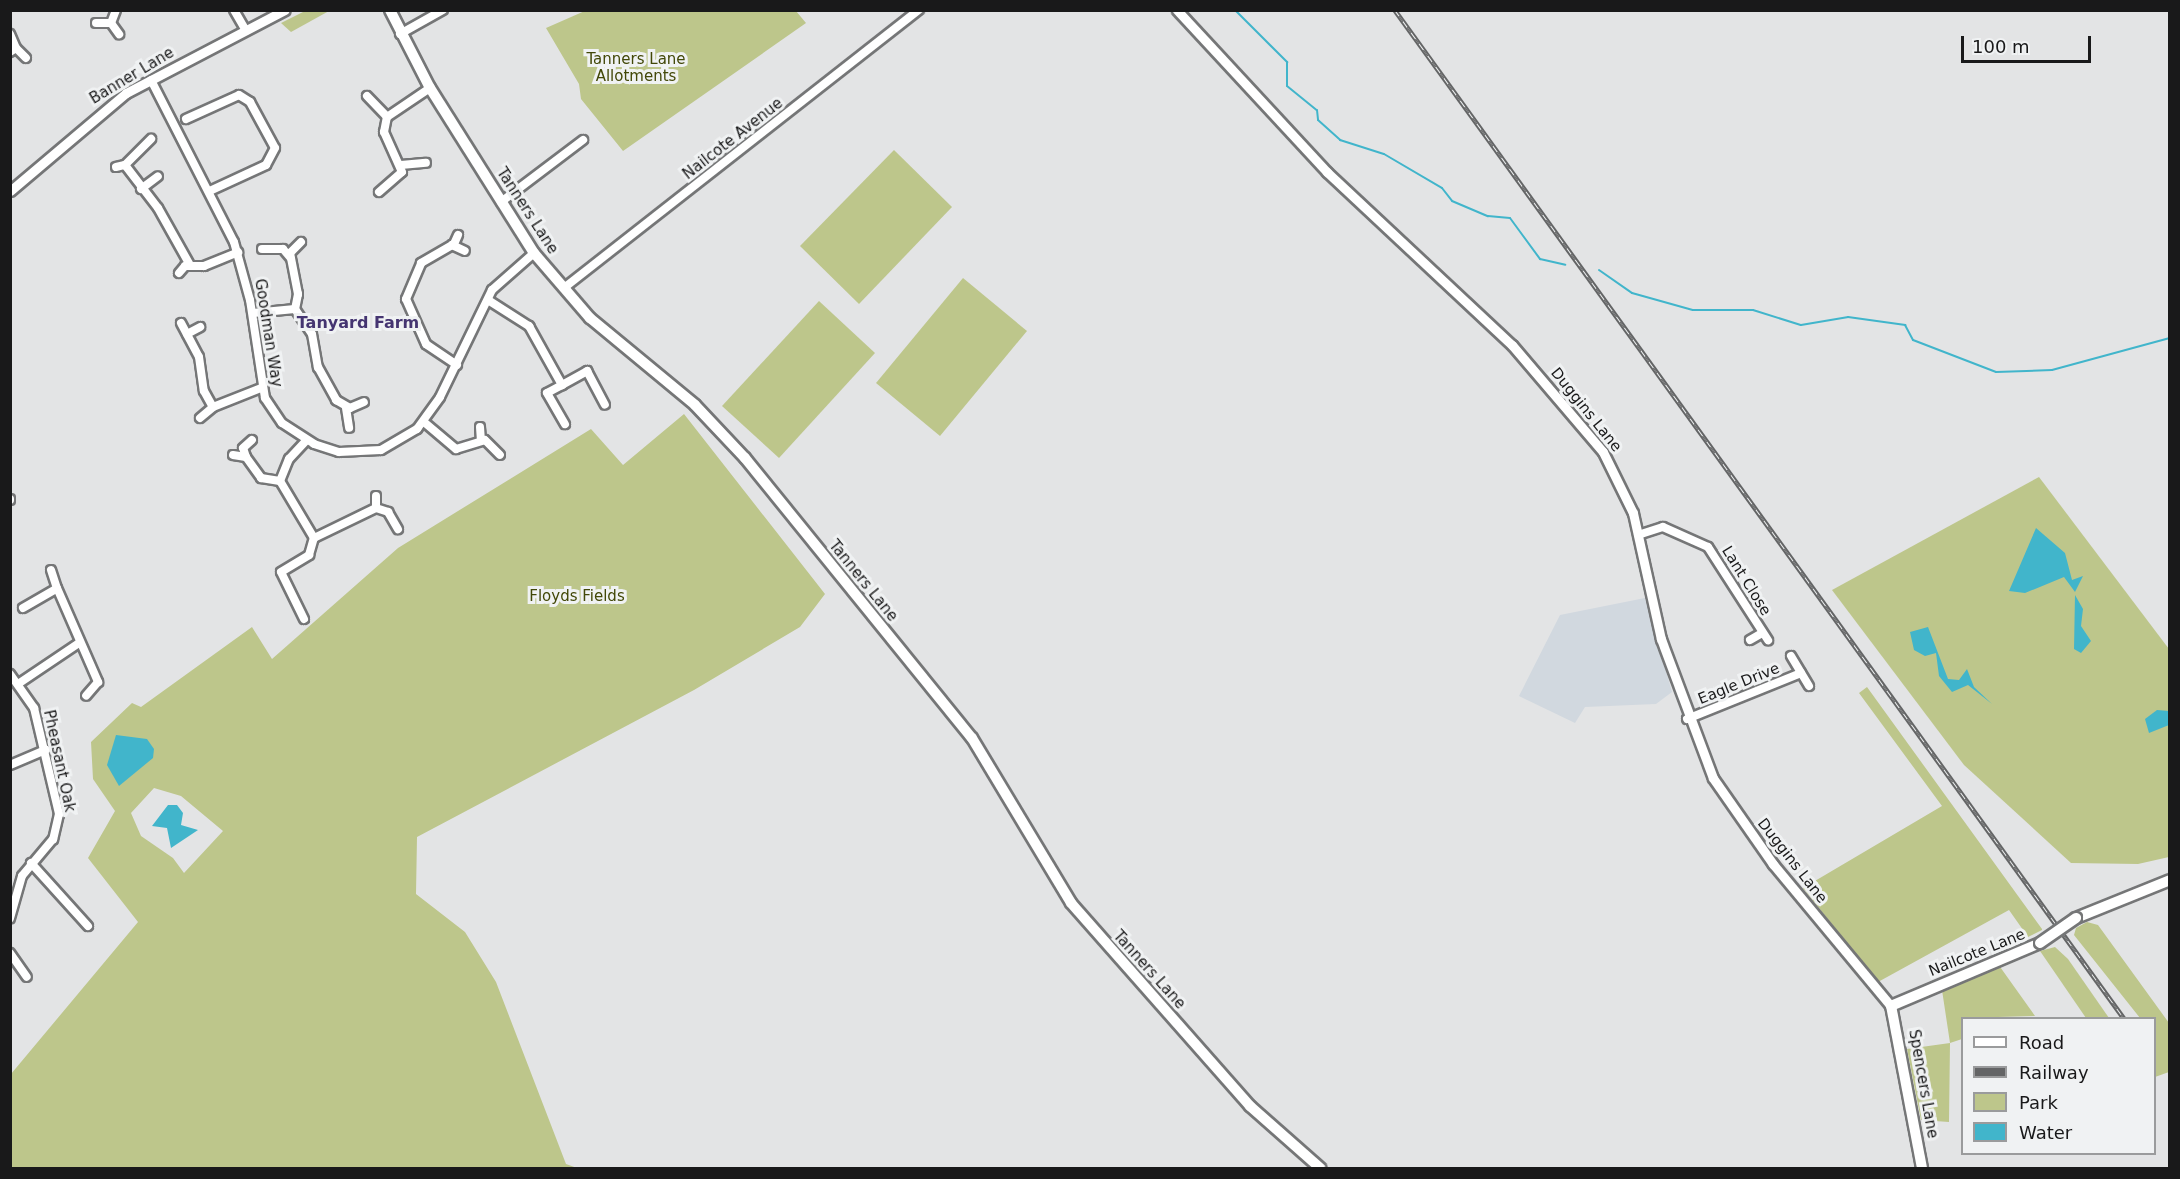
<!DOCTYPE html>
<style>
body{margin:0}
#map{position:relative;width:2180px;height:1179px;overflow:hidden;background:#e3e4e5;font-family:"DejaVu Sans",sans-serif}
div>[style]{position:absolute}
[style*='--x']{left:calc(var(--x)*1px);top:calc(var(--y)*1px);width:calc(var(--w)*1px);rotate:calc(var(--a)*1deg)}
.built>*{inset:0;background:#d1d8df}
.green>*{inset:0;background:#bdc68b}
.water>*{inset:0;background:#41b5cb}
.stream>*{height:2px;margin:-1px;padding:0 1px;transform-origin:1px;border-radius:1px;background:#41b5cb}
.roads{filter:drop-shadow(2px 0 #757677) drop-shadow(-2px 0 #757677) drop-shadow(0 2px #757677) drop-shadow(0 -2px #757677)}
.minor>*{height:8px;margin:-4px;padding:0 4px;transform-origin:4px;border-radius:4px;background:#fff}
.tertiary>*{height:9px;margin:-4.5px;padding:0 4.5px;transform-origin:4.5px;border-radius:4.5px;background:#fff}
.secondary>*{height:10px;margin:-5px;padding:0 5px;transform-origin:5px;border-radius:5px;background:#fff}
.rail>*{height:4.5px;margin-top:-2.25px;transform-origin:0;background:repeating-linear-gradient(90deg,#f0f2f3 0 7px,#646566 0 14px);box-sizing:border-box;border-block:2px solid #646566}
.bridges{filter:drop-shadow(2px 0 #757677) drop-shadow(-2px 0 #757677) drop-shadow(0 2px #757677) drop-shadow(0 -2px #757677)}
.secondary-bridge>*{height:10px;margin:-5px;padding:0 5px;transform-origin:5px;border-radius:5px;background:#fff}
span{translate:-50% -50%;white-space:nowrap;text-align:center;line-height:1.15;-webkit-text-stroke:6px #f0f2f3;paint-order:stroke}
.park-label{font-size:15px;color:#424808}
.street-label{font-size:15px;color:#19191a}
.neighbourhood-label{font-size:16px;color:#453571;font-weight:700}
.frame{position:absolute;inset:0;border:12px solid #19191a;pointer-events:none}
.legend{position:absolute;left:1961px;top:1017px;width:195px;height:138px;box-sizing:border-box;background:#f0f2f3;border:2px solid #9a9b9c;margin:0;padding:8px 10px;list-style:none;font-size:18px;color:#19191a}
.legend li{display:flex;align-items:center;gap:12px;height:30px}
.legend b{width:30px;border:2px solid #9a9b9c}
.scale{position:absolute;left:1961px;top:36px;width:130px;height:27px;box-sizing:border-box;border:3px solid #19191a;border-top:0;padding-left:8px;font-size:18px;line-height:21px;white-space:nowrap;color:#19191a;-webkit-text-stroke:4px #f0f2f3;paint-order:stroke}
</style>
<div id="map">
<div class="built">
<i style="clip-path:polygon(1645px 598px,1672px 692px,1656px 704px,1585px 707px,1575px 723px,1519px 696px,1560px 615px)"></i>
</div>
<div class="green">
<i style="clip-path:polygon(587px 10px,796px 11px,806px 23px,623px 151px,581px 99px,579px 84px,546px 28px)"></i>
<i style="clip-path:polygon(305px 11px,329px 11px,291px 32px,281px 23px)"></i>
<i style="clip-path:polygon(894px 150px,952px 207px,859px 304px,800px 246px)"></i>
<i style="clip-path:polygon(963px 278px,1027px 331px,940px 436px,876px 383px)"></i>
<i style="clip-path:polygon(819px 301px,875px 353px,779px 458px,722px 406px)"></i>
<i style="clip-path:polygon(evenodd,684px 414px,825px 594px,800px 627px,694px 690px,417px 837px,416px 894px,465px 932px,496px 982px,566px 1164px,577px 1168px,11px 1168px,11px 1074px,138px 922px,88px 858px,115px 811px,93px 779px,91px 742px,132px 703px,141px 707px,252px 627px,272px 659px,398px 548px,591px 429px,623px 465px,684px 414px,154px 788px,181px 796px,223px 831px,184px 873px,173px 858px,141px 836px,131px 813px,154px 788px)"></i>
<i style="clip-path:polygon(2039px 477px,2169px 649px,2169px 857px,2138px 864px,2071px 863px,1964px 765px,1832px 590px)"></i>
<i style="clip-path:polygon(1867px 687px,2042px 929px,2042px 930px,2028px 937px,2009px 910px,1878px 982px,1803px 888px,1942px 806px,1859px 693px)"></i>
<i style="clip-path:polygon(2087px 922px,2098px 925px,2169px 1023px,2169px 1072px,2155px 1077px,2154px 1018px,2140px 1018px,2074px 935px,2076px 928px)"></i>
<i style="clip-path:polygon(2055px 947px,2068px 959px,2109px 1018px,2086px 1018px,2040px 951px)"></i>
<i style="clip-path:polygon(1998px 964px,2035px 1016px,1962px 1018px,1962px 1039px,1950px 1043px,1949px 1122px,1921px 1120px,1907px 1049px,1950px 1043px,1942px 990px)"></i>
</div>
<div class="water">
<i style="clip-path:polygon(2036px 528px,2065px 553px,2072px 580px,2083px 576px,2075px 592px,2064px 577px,2025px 593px,2009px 591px)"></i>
<i style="clip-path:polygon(2075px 595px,2083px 609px,2081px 626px,2091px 641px,2081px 653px,2074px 649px)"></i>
<i style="clip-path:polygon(1928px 627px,1948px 679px,1959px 680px,1967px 669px,1974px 687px,1992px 704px,1968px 685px,1952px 692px,1939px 676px,1936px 653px,1925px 656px,1914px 650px,1910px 632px)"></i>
<i style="clip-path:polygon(2157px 710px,2169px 711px,2169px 725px,2149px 733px,2145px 719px)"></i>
<i style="clip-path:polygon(116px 735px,147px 739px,154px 749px,153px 758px,119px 786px,107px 765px)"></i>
<i style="clip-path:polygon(168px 805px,177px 805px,183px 813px,181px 825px,198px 830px,171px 848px,167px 828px,152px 826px)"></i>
</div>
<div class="stream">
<i style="--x:1235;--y:10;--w:74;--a:45"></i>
<i style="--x:1287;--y:62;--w:24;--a:90"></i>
<i style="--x:1287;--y:86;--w:38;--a:39"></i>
<i style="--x:1317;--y:110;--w:10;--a:84"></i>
<i style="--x:1318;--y:120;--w:30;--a:42"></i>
<i style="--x:1340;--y:140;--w:46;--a:17.7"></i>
<i style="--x:1384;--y:154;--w:67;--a:30.4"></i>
<i style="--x:1442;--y:188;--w:16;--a:52"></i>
<i style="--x:1452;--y:201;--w:39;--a:23"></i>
<i style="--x:1488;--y:216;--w:22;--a:5"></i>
<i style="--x:1510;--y:218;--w:51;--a:53.8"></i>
<i style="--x:1540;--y:259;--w:26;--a:13"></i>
<i style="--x:1599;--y:270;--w:40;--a:34.9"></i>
<i style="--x:1632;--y:293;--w:63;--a:15.6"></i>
<i style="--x:1693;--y:310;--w:60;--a:0"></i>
<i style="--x:1753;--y:310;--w:50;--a:17.4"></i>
<i style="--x:1801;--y:325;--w:48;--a:-9.7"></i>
<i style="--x:1848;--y:317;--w:58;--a:8"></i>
<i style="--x:1905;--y:325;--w:17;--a:62"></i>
<i style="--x:1913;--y:340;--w:89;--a:21.1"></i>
<i style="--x:1996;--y:372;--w:56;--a:-2"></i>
<i style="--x:2052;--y:370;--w:122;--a:-15.2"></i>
</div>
<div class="roads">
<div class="minor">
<i style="--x:116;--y:10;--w:14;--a:111"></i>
<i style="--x:111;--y:23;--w:14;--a:54"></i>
<i style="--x:234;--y:10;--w:24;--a:60"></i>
<i style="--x:96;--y:23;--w:15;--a:0"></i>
<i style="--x:10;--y:34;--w:15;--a:67"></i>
<i style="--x:400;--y:34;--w:49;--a:-29.2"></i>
<i style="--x:10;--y:52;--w:7;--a:-34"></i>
<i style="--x:16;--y:48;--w:14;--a:45"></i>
<i style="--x:151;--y:80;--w:182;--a:62.9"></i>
<i style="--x:234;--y:242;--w:60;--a:74.6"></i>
<i style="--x:250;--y:300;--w:99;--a:81.3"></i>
<i style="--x:265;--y:398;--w:30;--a:56"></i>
<i style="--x:282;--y:423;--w:38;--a:33"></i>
<i style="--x:314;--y:444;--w:26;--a:18"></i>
<i style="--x:339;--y:452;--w:42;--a:-2.7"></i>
<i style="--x:381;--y:450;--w:42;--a:-30.3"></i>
<i style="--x:417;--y:429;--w:39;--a:-54"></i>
<i style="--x:440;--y:397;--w:119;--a:-64.1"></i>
<i style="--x:492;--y:290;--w:56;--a:-41.4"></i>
<i style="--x:367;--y:96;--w:29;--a:46"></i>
<i style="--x:186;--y:119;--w:58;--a:-24.4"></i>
<i style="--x:239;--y:95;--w:13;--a:32"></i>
<i style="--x:250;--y:102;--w:52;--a:61.5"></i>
<i style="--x:275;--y:148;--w:19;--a:118"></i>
<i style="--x:266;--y:165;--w:60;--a:155.2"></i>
<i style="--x:125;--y:165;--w:37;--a:-45"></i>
<i style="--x:401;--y:165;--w:25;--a:-5"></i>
<i style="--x:116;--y:167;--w:9;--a:-13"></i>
<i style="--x:125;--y:165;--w:54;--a:52.5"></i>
<i style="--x:158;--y:208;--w:65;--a:60.7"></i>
<i style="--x:141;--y:189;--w:21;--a:-37"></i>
<i style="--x:379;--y:192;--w:30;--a:-41"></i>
<i style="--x:402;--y:172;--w:44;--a:-114.2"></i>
<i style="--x:384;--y:132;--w:15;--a:-79"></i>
<i style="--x:387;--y:117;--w:52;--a:-34"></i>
<i style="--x:501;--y:202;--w:103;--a:-37.1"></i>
<i style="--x:301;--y:242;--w:16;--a:135"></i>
<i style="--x:290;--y:253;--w:42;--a:79"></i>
<i style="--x:298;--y:294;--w:15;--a:101"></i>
<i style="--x:295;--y:309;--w:30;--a:56"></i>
<i style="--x:312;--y:334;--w:34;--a:80"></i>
<i style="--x:318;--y:367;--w:38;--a:61"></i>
<i style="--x:336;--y:400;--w:16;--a:30"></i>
<i style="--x:350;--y:408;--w:15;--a:-23"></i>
<i style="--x:452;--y:245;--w:14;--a:25"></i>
<i style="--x:262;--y:249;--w:21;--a:0"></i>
<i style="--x:283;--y:249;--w:11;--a:49"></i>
<i style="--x:179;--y:273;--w:9;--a:-49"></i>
<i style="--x:185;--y:266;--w:19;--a:0"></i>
<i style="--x:204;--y:266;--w:37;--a:-22"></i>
<i style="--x:564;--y:288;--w:451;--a:-38.1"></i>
<i style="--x:488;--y:300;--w:49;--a:32.4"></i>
<i style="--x:529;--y:326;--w:68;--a:60.8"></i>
<i style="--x:562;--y:385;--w:29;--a:-29"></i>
<i style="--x:587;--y:371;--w:38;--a:62"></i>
<i style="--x:253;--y:313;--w:42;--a:-5.4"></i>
<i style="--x:181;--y:323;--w:38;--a:62"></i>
<i style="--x:199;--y:357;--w:34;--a:82"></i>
<i style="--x:204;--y:391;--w:18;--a:61"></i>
<i style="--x:213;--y:407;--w:52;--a:-21.6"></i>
<i style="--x:187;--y:334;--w:15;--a:-28"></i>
<i style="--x:457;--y:365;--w:37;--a:-146"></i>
<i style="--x:426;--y:344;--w:49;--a:-114"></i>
<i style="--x:406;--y:299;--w:39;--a:-67"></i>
<i style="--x:421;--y:263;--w:38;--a:-30"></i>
<i style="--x:454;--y:244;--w:10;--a:-66"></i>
<i style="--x:562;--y:385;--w:17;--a:152"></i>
<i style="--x:547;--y:393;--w:36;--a:60"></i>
<i style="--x:346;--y:408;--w:20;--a:81"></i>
<i style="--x:200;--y:418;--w:17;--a:-40"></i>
<i style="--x:424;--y:422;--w:42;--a:40.2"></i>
<i style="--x:456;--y:449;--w:30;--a:-17"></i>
<i style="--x:485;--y:440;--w:21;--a:45"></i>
<i style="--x:480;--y:427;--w:13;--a:86"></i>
<i style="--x:233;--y:455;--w:13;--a:9"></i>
<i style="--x:246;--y:457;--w:26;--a:54"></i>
<i style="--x:261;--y:478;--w:19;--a:9"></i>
<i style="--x:246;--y:457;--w:9;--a:-108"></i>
<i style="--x:243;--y:448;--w:12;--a:-42"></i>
<i style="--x:10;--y:499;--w:1;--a:90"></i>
<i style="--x:376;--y:508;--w:13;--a:18"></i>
<i style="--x:388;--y:512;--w:20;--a:60"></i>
<i style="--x:1638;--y:535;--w:26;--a:-18"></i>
<i style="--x:1663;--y:527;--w:49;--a:24"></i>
<i style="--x:1708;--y:547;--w:111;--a:57.2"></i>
<i style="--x:314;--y:538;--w:69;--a:-25.8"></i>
<i style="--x:376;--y:508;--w:12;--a:-90"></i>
<i style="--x:51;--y:570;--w:19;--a:72"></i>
<i style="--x:23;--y:608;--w:39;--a:-30"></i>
<i style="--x:57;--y:588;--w:103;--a:66.4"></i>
<i style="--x:98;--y:682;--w:18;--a:131"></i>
<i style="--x:304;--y:619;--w:52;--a:-116.1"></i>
<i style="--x:281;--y:572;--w:33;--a:-31"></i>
<i style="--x:309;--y:555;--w:18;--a:-74"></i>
<i style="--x:314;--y:538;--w:66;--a:-120.8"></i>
<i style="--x:280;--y:481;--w:24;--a:-68"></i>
<i style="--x:289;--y:459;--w:25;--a:-47"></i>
<i style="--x:1750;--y:640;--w:14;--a:-30"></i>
<i style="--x:1791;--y:656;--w:35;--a:59"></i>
<i style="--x:10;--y:674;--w:42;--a:54.8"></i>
<i style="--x:34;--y:708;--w:109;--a:76.7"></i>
<i style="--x:59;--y:814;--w:26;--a:103"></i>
<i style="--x:53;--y:839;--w:48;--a:130"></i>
<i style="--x:22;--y:876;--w:44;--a:105.9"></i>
<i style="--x:18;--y:684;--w:73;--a:-33.9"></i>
<i style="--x:1687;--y:719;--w:123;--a:-22"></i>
<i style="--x:10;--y:765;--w:39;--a:-23"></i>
<i style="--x:31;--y:863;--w:85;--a:47.9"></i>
<i style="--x:10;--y:953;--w:29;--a:55"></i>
</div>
<div class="tertiary">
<i style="--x:1177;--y:10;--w:221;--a:47.2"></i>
<i style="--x:1327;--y:172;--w:253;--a:43.1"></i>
<i style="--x:1512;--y:345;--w:140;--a:49.6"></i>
<i style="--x:1603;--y:452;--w:68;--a:63.8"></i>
<i style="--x:1633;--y:513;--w:129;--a:77.5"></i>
<i style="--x:1661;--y:639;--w:148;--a:69.5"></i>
<i style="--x:1713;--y:778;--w:105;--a:55.1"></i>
<i style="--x:1773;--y:864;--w:185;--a:50.3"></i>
<i style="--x:10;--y:191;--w:152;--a:-40.2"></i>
<i style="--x:126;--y:93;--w:179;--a:-27.6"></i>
</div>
<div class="secondary">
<i style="--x:390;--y:10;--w:88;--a:62.9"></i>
<i style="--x:430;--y:88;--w:195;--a:57.8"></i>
<i style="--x:534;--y:253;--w:86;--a:49.3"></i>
<i style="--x:590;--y:318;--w:136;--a:39.6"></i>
<i style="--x:695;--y:405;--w:73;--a:46.7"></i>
<i style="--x:745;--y:458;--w:360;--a:51"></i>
<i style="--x:972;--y:738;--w:192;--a:59"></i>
<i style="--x:1071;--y:903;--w:271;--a:48.6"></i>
<i style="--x:1250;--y:1106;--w:94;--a:41.5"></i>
<i style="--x:2076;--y:918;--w:101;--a:-22"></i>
<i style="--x:1922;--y:1168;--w:165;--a:-100.8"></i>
<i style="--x:1891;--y:1006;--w:162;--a:-22.9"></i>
</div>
</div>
<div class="rail">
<i style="--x:1395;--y:10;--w:1244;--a:54.13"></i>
</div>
<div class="bridges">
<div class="secondary-bridge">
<i style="--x:2040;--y:943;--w:44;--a:-34.8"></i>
</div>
</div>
<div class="park-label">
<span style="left:636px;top:68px">Tanners Lane<br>Allotments</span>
<span style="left:577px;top:597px">Floyds Fields</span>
</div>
<div class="street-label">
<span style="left:132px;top:76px;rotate:-31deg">Banner Lane</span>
<span style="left:733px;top:139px;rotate:-38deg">Nailcote Avenue</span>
<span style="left:527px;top:211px;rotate:57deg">Tanners Lane</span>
<span style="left:268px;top:333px;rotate:81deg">Goodman Way</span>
<span style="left:1586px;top:410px;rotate:51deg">Duggins Lane</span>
<span style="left:863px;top:581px;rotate:51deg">Tanners Lane</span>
<span style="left:1746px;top:581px;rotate:58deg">Lant Close</span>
<span style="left:1739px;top:684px;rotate:-22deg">Eagle Drive</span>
<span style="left:59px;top:761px;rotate:78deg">Pheasant Oak</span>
<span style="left:1792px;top:861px;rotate:52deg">Duggins Lane</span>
<span style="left:1977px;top:953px;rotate:-22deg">Nailcote Lane</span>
<span style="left:1149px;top:970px;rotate:48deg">Tanners Lane</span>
<span style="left:1923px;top:1084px;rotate:80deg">Spencers Lane</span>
</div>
<div class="neighbourhood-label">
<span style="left:358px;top:323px">Tanyard Farm</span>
</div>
<div class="frame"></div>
<ul class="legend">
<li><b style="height:8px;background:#fff"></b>Road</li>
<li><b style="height:8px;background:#646566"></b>Railway</li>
<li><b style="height:16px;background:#bdc68b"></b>Park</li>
<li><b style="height:16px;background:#41b5cb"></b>Water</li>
</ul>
<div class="scale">100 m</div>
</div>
